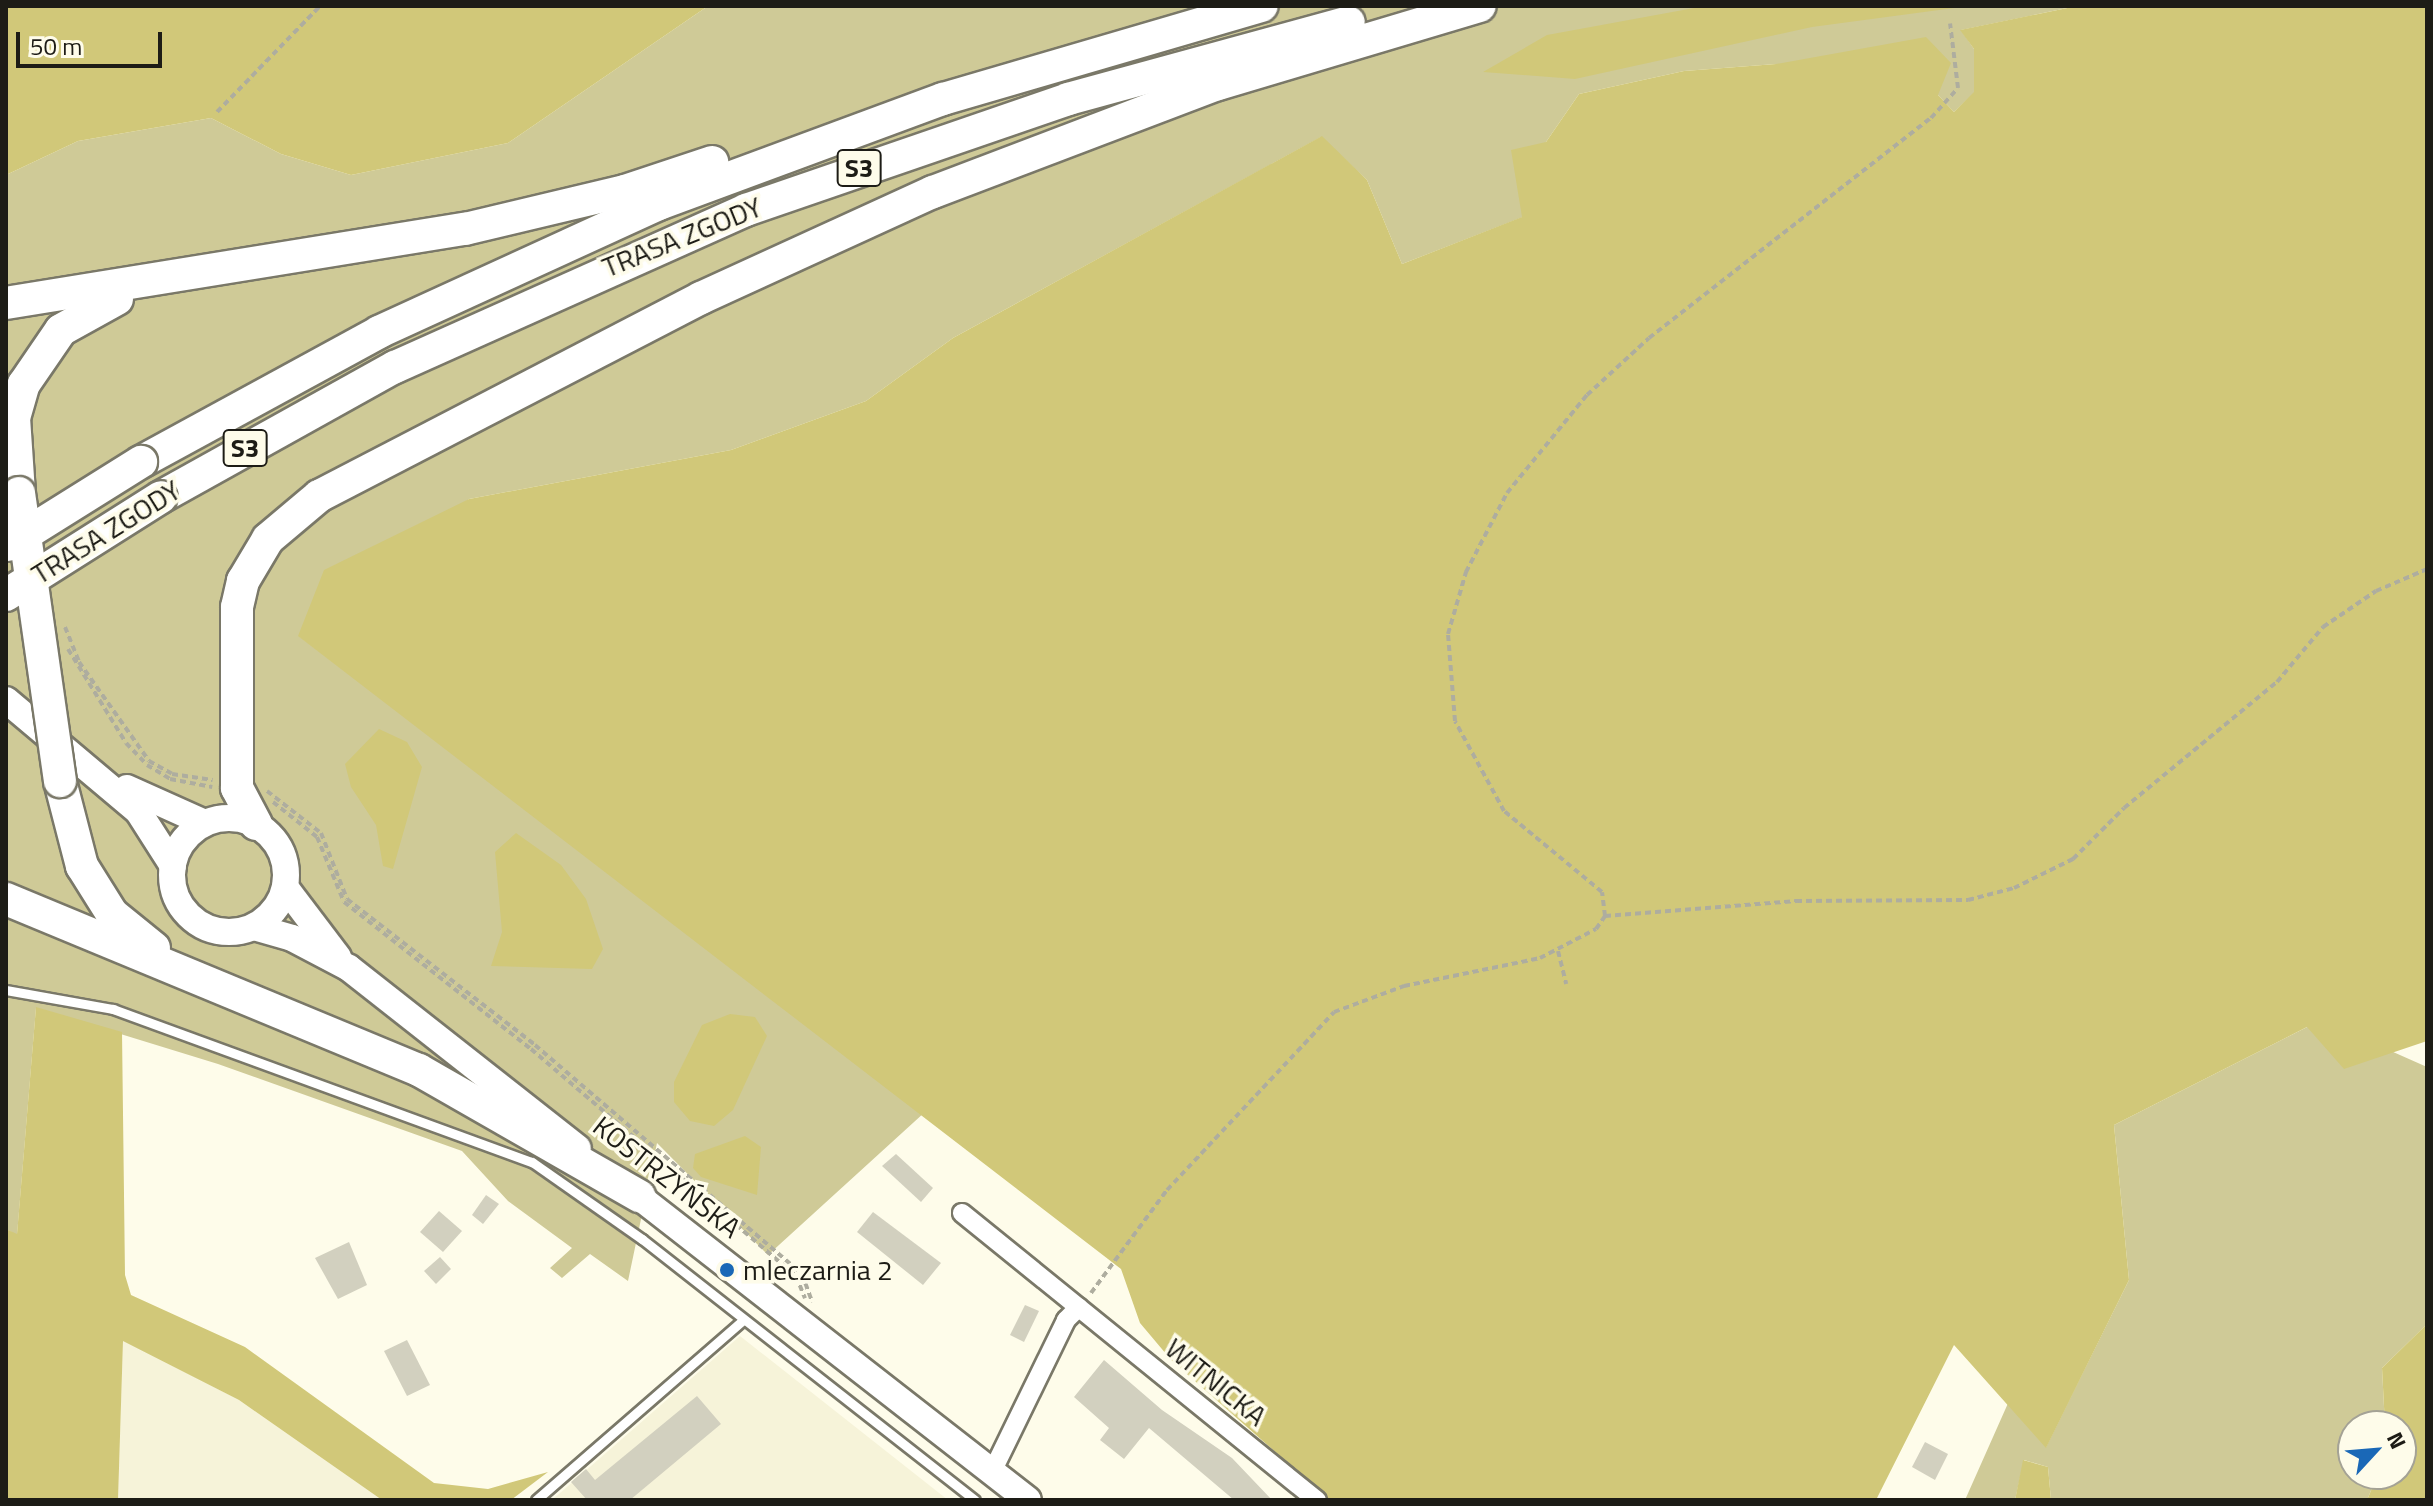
<!DOCTYPE html>
<meta charset="utf-8">
<style>
body{margin:0}
#map{position:relative;width:2433px;height:1506px;overflow:hidden;background:#fefcea;font-family:"Titillium Web",sans-serif}
div>[style]{position:absolute}
[style*='--x']{left:calc(var(--x)*1px);top:calc(var(--y)*1px);width:calc(var(--w)*1px);rotate:calc(var(--a)*1deg)}
.built>*{inset:0;background:#f6f3d9}
.green>*{inset:0;background:#cfca97}
.forest>*{inset:0;background:#d1c879}
.building>*{inset:0;background:#d2d0bf}
.path>*{height:4px;margin-top:-2px;transform-origin:0;background:repeating-linear-gradient(90deg,#aead9f 0 6px,transparent 0 10px)}
.roads{filter:drop-shadow(2px 0 #7a7868) drop-shadow(-2px 0 #7a7868) drop-shadow(0 2px #7a7868) drop-shadow(0 -2px #7a7868)}
.lane>*{height:9px;margin:-4.5px;padding:0 4.5px;transform-origin:4.5px;border-radius:4.5px;background:#fff}
.street>*{height:18px;margin:-9px;padding:0 9px;transform-origin:9px;border-radius:9px;background:#fff}
.secondary>*{height:26px;margin:-13px;padding:0 13px;transform-origin:13px;border-radius:13px;background:#fff}
.secondary>.ring{margin:-13px;padding:0;box-sizing:content-box;background:none;border:26px solid #fff;border-radius:50%}
.highway>*{height:32px;margin:-16px;padding:0 16px;transform-origin:16px;border-radius:16px;background:#fff}
.bridges{filter:drop-shadow(2px 0 #7a7868) drop-shadow(-2px 0 #7a7868) drop-shadow(0 2px #7a7868) drop-shadow(0 -2px #7a7868)}
.highway-bridge>*{height:32px;margin:-16px;padding:0 16px;transform-origin:16px;border-radius:16px;background:#fff}
.dots>*{width:22px;height:22px;translate:-50% -50%;box-sizing:border-box;border:4px solid #fefcea;border-radius:50%}
span{translate:-50% -50%;white-space:nowrap;text-align:center;line-height:1.15;-webkit-text-stroke:7px #fefcea;paint-order:stroke}
.shield-label span{padding:2px 6px;background:#fefcea;border:2px solid;border-radius:6px;-webkit-text-stroke-width:0}
.shield-label{font-size:26px;color:#1d1c16;font-weight:700}
.street-label{font-size:28px;color:#1d1c16}
.poi-label{font-size:28px;color:#1d1c16}
.left{translate:0 -50%;text-align:left}
.frame{position:absolute;inset:0;border:8px solid #1d1c16;pointer-events:none}
.north{position:absolute;left:2337px;top:1410px;width:80px;height:80px;box-sizing:border-box;background:#fefcea;border:2px solid #a4a295;border-radius:50%;rotate:64deg;font-size:22px;font-weight:700;line-height:32px;text-align:center;color:#1d1c16}
.north::after{content:'';display:block;margin:auto;width:28px;height:36px;background:#1a68b7;clip-path:polygon(50% 0,100% 100%,50% 72%,0 100%)}
.scale{position:absolute;left:16px;top:32px;width:146px;height:36px;box-sizing:border-box;border:4px solid #1d1c16;border-top:0;padding-left:10px;font-size:24px;line-height:28px;white-space:nowrap;color:#1d1c16;-webkit-text-stroke:6px #fefcea;paint-order:stroke}
</style>
<div id="map">
<div class="built">
<i style="clip-path:polygon(740px 1336px,948px 1500px,552px 1500px)"></i>
<i style="clip-path:polygon(123px 1340px,239px 1400px,382px 1500px,118px 1500px)"></i>
</div>
<div class="green">
<i style="clip-path:polygon(708px 6px,2077px 6px,1961px 30px,1974px 49px,1974px 93px,1954px 112px,1938px 95px,1776px 64px,1684px 71px,1579px 94px,1546px 142px,1523px 217px,1402px 264px,1367px 180px,1321px 137px,953px 338px,866px 401px,731px 450px,469px 499px,299px 636px,925px 1112px,768px 1255px,657px 1143px,628px 1281px,590px 1254px,562px 1278px,550px 1268px,572px 1248px,508px 1201px,462px 1151px,218px 1064px,36px 1008px,17px 1235px,6px 1229px,6px 175px,78px 141px,211px 118px,281px 154px,351px 175px,508px 143px)"></i>
<i style="clip-path:polygon(2321px 1020px,2427px 1067px,2427px 1324px,2382px 1368px,2385px 1426px,2353px 1426px,2353px 1474px,2378px 1474px,2367px 1500px,2051px 1500px,2048px 1467px,2024px 1460px,2015px 1500px,1965px 1500px,2009px 1401px,2046px 1447px,2129px 1280px,2114px 1125px)"></i>
</div>
<div class="forest">
<i style="clip-path:polygon(6px 6px,708px 6px,508px 143px,351px 175px,281px 154px,211px 118px,78px 141px,6px 175px)"></i>
<i style="clip-path:polygon(1705px 6px,1969px 6px,1812px 27px,1575px 79px,1483px 72px,1547px 35px)"></i>
<i style="clip-path:polygon(2077px 6px,2427px 6px,2427px 1041px,2344px 1069px,2307px 1027px,2114px 1125px,2129px 1280px,2046px 1448px,1954px 1345px,1876px 1500px,1330px 1500px,1172px 1361px,1140px 1323px,1121px 1269px,298px 636px,324px 570px,469px 499px,731px 450px,866px 401px,953px 338px,1322px 136px,1367px 180px,1402px 264px,1522px 217px,1511px 150px,1546px 142px,1579px 94px,1684px 71px,1776px 64px,1926px 37px,1951px 63px,1938px 95px,1954px 112px,1974px 92px,1974px 49px,1960px 30px)"></i>
<i style="clip-path:polygon(379px 729px,407px 742px,422px 767px,393px 869px,383px 866px,376px 825px,351px 787px,345px 764px)"></i>
<i style="clip-path:polygon(516px 833px,561px 865px,586px 899px,603px 949px,592px 969px,491px 966px,502px 932px,495px 852px)"></i>
<i style="clip-path:polygon(36px 1007px,122px 1032px,125px 1275px,131px 1295px,245px 1347px,434px 1483px,488px 1489px,548px 1472px,511px 1500px,382px 1500px,239px 1400px,123px 1341px,118px 1500px,6px 1500px,6px 1229px,17px 1234px)"></i>
<i style="clip-path:polygon(730px 1014px,755px 1017px,767px 1036px,733px 1110px,714px 1126px,690px 1121px,674px 1102px,674px 1082px,702px 1025px)"></i>
<i style="clip-path:polygon(745px 1136px,761px 1147px,757px 1195px,701px 1177px,693px 1168px,695px 1154px)"></i>
<i style="clip-path:polygon(2427px 1324px,2427px 1500px,2367px 1500px,2378px 1474px,2401px 1474px,2401px 1426px,2385px 1426px,2382px 1368px)"></i>
<i style="clip-path:polygon(2023px 1460px,2048px 1467px,2051px 1500px,2015px 1500px)"></i>
</div>
<div class="building">
<i style="clip-path:polygon(896px 1154px,933px 1188px,921px 1202px,882px 1166px)"></i>
<i style="clip-path:polygon(486px 1195px,499px 1204px,483px 1224px,472px 1215px)"></i>
<i style="clip-path:polygon(439px 1211px,462px 1231px,443px 1252px,420px 1232px)"></i>
<i style="clip-path:polygon(873px 1212px,941px 1263px,923px 1285px,857px 1232px)"></i>
<i style="clip-path:polygon(349px 1242px,367px 1285px,338px 1299px,315px 1258px)"></i>
<i style="clip-path:polygon(440px 1257px,451px 1269px,436px 1284px,424px 1271px)"></i>
<i style="clip-path:polygon(1025px 1305px,1039px 1311px,1024px 1342px,1010px 1335px)"></i>
<i style="clip-path:polygon(407px 1340px,430px 1385px,407px 1396px,384px 1351px)"></i>
<i style="clip-path:polygon(1104px 1360px,1162px 1410px,1232px 1458px,1272px 1500px,1234px 1500px,1149px 1428px,1124px 1459px,1100px 1440px,1109px 1428px,1074px 1397px)"></i>
<i style="clip-path:polygon(697px 1396px,721px 1424px,630px 1500px,587px 1500px,571px 1482px,586px 1469px,595px 1480px)"></i>
<i style="clip-path:polygon(1925px 1442px,1948px 1454px,1935px 1480px,1912px 1467px)"></i>
</div>
<div class="path">
<i style="--x:217;--y:112;--w:148;--a:-45.8"></i>
<i style="--x:65;--y:627;--w:38;--a:68"></i>
<i style="--x:79;--y:662;--w:121;--a:54.7"></i>
<i style="--x:149;--y:761;--w:26;--a:29"></i>
<i style="--x:172;--y:774;--w:41;--a:8.3"></i>
<i style="--x:68;--y:649;--w:110;--a:58.3"></i>
<i style="--x:126;--y:743;--w:30;--a:46"></i>
<i style="--x:147;--y:765;--w:27;--a:31"></i>
<i style="--x:170;--y:779;--w:43;--a:10.8"></i>
<i style="--x:267;--y:791;--w:68;--a:37.9"></i>
<i style="--x:321;--y:833;--w:71;--a:68.5"></i>
<i style="--x:347;--y:899;--w:238;--a:37.8"></i>
<i style="--x:535;--y:1045;--w:352;--a:40.6"></i>
<i style="--x:802;--y:1274;--w:30;--a:70"></i>
<i style="--x:273;--y:802;--w:56;--a:38.5"></i>
<i style="--x:317;--y:837;--w:70;--a:67.4"></i>
<i style="--x:344;--y:902;--w:238;--a:38.2"></i>
<i style="--x:531;--y:1049;--w:349;--a:40.6"></i>
<i style="--x:796;--y:1276;--w:24;--a:68"></i>
<i style="--x:1605;--y:916;--w:192;--a:-4.5"></i>
<i style="--x:1796;--y:901;--w:172;--a:-0.3"></i>
<i style="--x:1968;--y:900;--w:48;--a:-14.6"></i>
<i style="--x:2014;--y:888;--w:66;--a:-26.2"></i>
<i style="--x:2073;--y:859;--w:72;--a:-45"></i>
<i style="--x:2124;--y:808;--w:198;--a:-39.5"></i>
<i style="--x:2277;--y:682;--w:72;--a:-50.1"></i>
<i style="--x:2323;--y:627;--w:64;--a:-34.2"></i>
<i style="--x:2376;--y:591;--w:56;--a:-23.3"></i>
<i style="--x:1558;--y:951;--w:34;--a:76"></i>
<i style="--x:1091;--y:1293;--w:128;--a:-53.6"></i>
<i style="--x:1167;--y:1190;--w:244;--a:-46.8"></i>
<i style="--x:1334;--y:1012;--w:75;--a:-20.4"></i>
<i style="--x:1404;--y:986;--w:139;--a:-11.6"></i>
<i style="--x:1540;--y:958;--w:63;--a:-27.4"></i>
<i style="--x:1596;--y:929;--w:16;--a:-55"></i>
<i style="--x:1605;--y:916;--w:24;--a:-97"></i>
<i style="--x:1602;--y:892;--w:127;--a:-140.4"></i>
<i style="--x:1504;--y:811;--w:102;--a:-118.6"></i>
<i style="--x:1455;--y:721;--w:87;--a:-94.6"></i>
<i style="--x:1448;--y:634;--w:65;--a:-73.8"></i>
<i style="--x:1466;--y:572;--w:89;--a:-62.6"></i>
<i style="--x:1507;--y:493;--w:127;--a:-50.8"></i>
<i style="--x:1587;--y:395;--w:84;--a:-42.6"></i>
<i style="--x:1649;--y:338;--w:358;--a:-38"></i>
<i style="--x:1931;--y:118;--w:40;--a:-48"></i>
<i style="--x:1958;--y:88;--w:65;--a:-97"></i>
</div>
<div class="roads">
<div class="lane">
<i style="--x:6;--y:990;--w:109;--a:10.1"></i>
<i style="--x:113;--y:1009;--w:446;--a:20.1"></i>
<i style="--x:532;--y:1162;--w:134;--a:35"></i>
<i style="--x:642;--y:1239;--w:423;--a:38.1"></i>
<i style="--x:536;--y:1500;--w:273;--a:-41"></i>
</div>
<div class="street">
<i style="--x:962;--y:1213;--w:457;--a:39"></i>
<i style="--x:992;--y:1472;--w:169;--a:-64"></i>
<i style="--x:1066;--y:1320;--w:18;--a:-45"></i>
</div>
<div class="secondary">
<i style="--x:6;--y:700;--w:172;--a:40.1"></i>
<i style="--x:138;--y:811;--w:65;--a:57.5"></i>
<i style="--x:127;--y:788;--w:85;--a:24.2"></i>
<i class="ring" style="left:172px;top:818px;width:88px;height:88px"></i>
<i style="--x:285;--y:887;--w:88;--a:52.9"></i>
<i style="--x:254;--y:927;--w:40;--a:16"></i>
<i style="--x:292;--y:938;--w:64;--a:27.8"></i>
<i style="--x:349;--y:968;--w:291;--a:38.2"></i>
<i style="--x:624;--y:1185;--w:512;--a:37.94"></i>
</div>
<div class="highway">
<i style="--x:6;--y:303;--w:465;--a:-9.2"></i>
<i style="--x:465;--y:229;--w:164;--a:-13.4"></i>
<i style="--x:625;--y:191;--w:92;--a:-18.4"></i>
<i style="--x:141;--y:462;--w:271;--a:-28.6"></i>
<i style="--x:379;--y:332;--w:308;--a:-24.6"></i>
<i style="--x:659;--y:204;--w:303;--a:-20.3"></i>
<i style="--x:943;--y:99;--w:332;--a:-16.3"></i>
<i style="--x:19;--y:493;--w:75;--a:-93.8"></i>
<i style="--x:14;--y:418;--w:35;--a:-74"></i>
<i style="--x:24;--y:384;--w:65;--a:-55.6"></i>
<i style="--x:61;--y:330;--w:64;--a:-29"></i>
<i style="--x:161;--y:497;--w:268;--a:-29.1"></i>
<i style="--x:395;--y:367;--w:385;--a:-24.1"></i>
<i style="--x:746;--y:210;--w:341;--a:-19"></i>
<i style="--x:1068;--y:99;--w:291;--a:-15.3"></i>
<i style="--x:60;--y:781;--w:88;--a:75.5"></i>
<i style="--x:82;--y:866;--w:57;--a:58"></i>
<i style="--x:112;--y:914;--w:54;--a:39"></i>
<i style="--x:256;--y:824;--w:41;--a:-117.8"></i>
<i style="--x:237;--y:788;--w:181;--a:-90"></i>
<i style="--x:237;--y:607;--w:27;--a:-77"></i>
<i style="--x:243;--y:581;--w:49;--a:-59.2"></i>
<i style="--x:268;--y:539;--w:67;--a:-40.1"></i>
<i style="--x:319;--y:496;--w:430;--a:-27.4"></i>
<i style="--x:701;--y:298;--w:255;--a:-24.6"></i>
<i style="--x:933;--y:192;--w:305;--a:-20.8"></i>
<i style="--x:1218;--y:84;--w:273;--a:-16.6"></i>
<i style="--x:6;--y:899;--w:447;--a:22.5"></i>
<i style="--x:419;--y:1070;--w:254;--a:29.8"></i>
</div>
</div>
<div class="bridges">
<div class="highway-bridge">
<i style="--x:19;--y:493;--w:291;--a:81.9"></i>
<i style="--x:8;--y:545;--w:157;--a:-32"></i>
<i style="--x:6;--y:595;--w:183;--a:-32.3"></i>
</div>
</div>
<div class="dots">
<i style="left:727px;top:1270px;background:#1a68b7"></i>
</div>
<div class="shield-label">
<span style="left:859px;top:168px">S3</span>
<span style="left:245px;top:448px">S3</span>
</div>
<div class="street-label">
<span style="left:682px;top:237px;rotate:-22deg">TRASA ZGODY</span>
<span style="left:106px;top:532px;rotate:-32deg">TRASA ZGODY</span>
<span style="left:667px;top:1177px;rotate:38deg">KOSTRZYŃSKA</span>
<span style="left:1216px;top:1382px;rotate:39deg">WITNICKA</span>
</div>
<div class="poi-label">
<span class="left" style="left:743px;top:1270px">mleczarnia 2</span>
</div>
<div class="frame"></div>
<div class="north">N</div>
<div class="scale">50 m</div>
</div>
